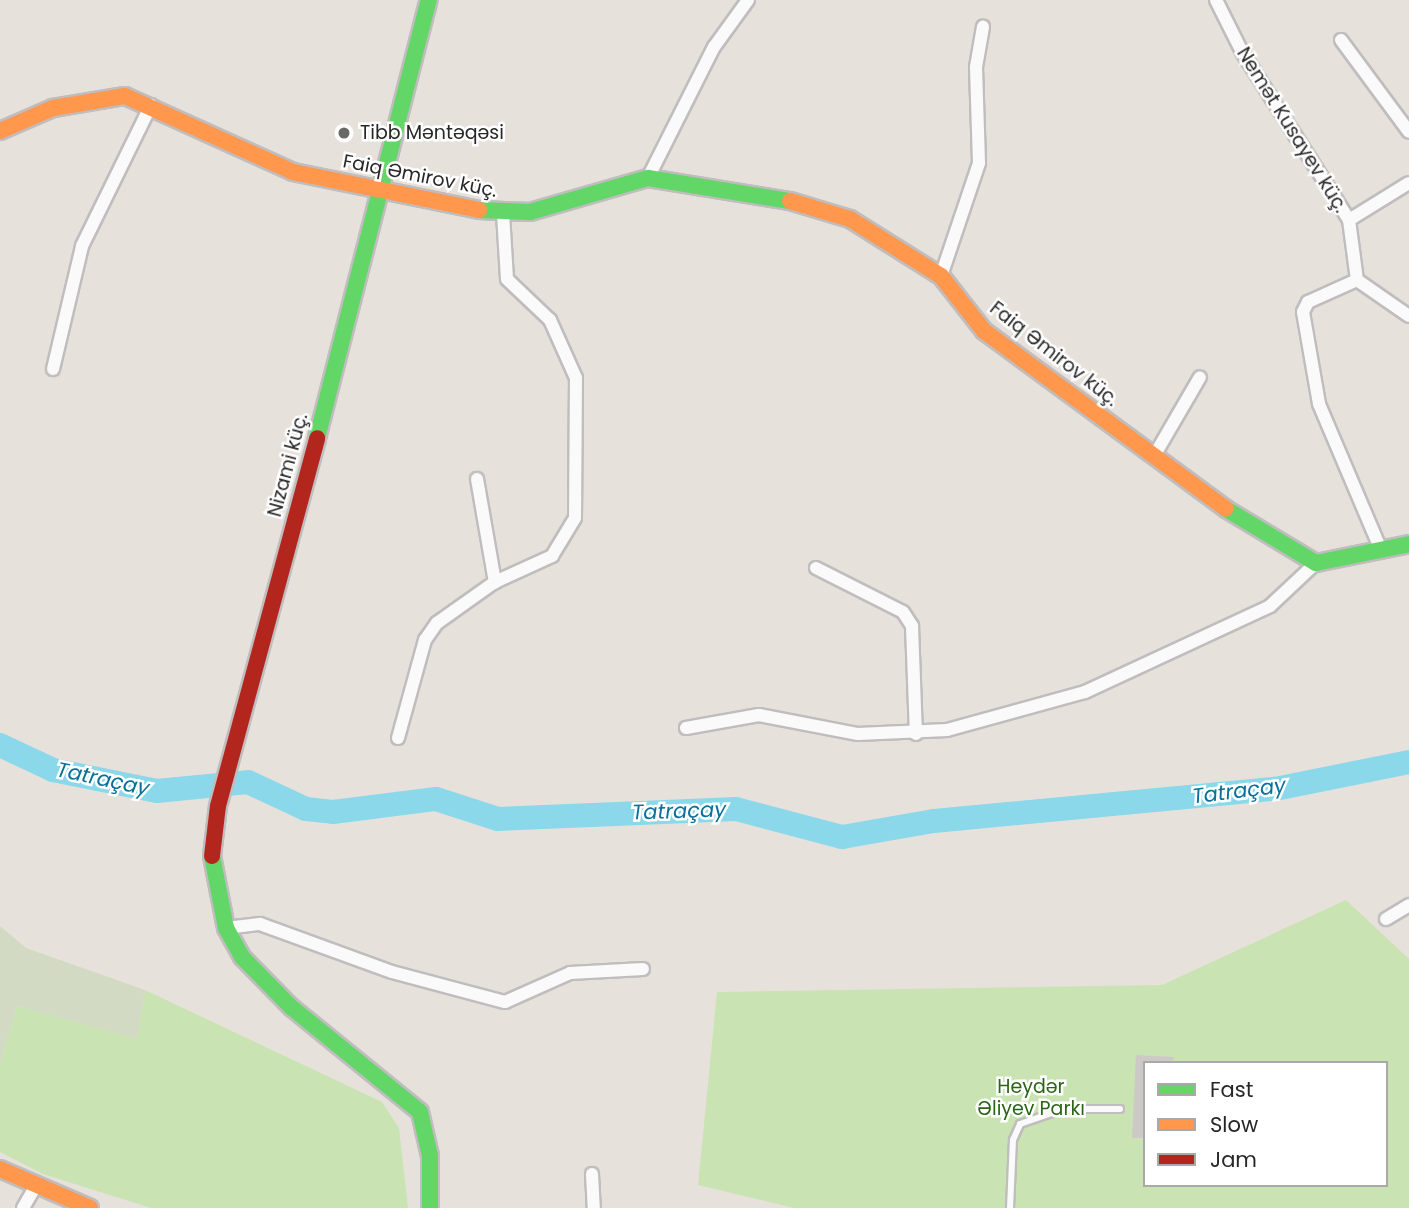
<!DOCTYPE html>
<meta charset="utf-8">
<style>
body{margin:0}
#map{position:relative;width:1409px;height:1208px;overflow:hidden;background:#e7e1dc;font-family:Poppins,sans-serif}
div>[style]{position:absolute}
[style*='--x']{left:calc(var(--x)*1px);top:calc(var(--y)*1px);width:calc(var(--w)*1px);rotate:calc(var(--a)*1deg)}
.green>*{inset:0;background:#cae3b3}
.cemetery>*{inset:0;background:#d3dac3}
.river>*{height:24px;margin:-12px;padding:0 12px;transform-origin:12px;border-radius:12px;background:#8cd8eb}
.building>*{inset:0;background:#cdc9c6}
.roads{filter:drop-shadow(2px 0 #c0bdbe) drop-shadow(-2px 0 #c0bdbe) drop-shadow(0 2px #c0bdbe) drop-shadow(0 -2px #c0bdbe)}
.lane>*{height:6px;margin:-3px;padding:0 3px;transform-origin:3px;border-radius:3px;background:#fbfafa}
.street>*{height:12px;margin:-6px;padding:0 6px;transform-origin:6px;border-radius:6px;background:#fbfafa}
.fast>*{height:16px;margin:-8px;padding:0 8px;transform-origin:8px;border-radius:8px;background:#63d668}
.slow>*{height:16px;margin:-8px;padding:0 8px;transform-origin:8px;border-radius:8px;background:#ff974d}
.jam>*{height:16px;margin:-8px;padding:0 8px;transform-origin:8px;border-radius:8px;background:#b3261e}
.dots>*{width:19px;height:19px;translate:-50% -50%;box-sizing:border-box;border:4px solid #fff;border-radius:50%}
span{translate:-50% -50%;white-space:nowrap;text-align:center;line-height:1.15;-webkit-text-stroke:5px #fff;paint-order:stroke}
.street-label{font-size:19px;color:#272727}
.poi-label{font-size:19px;color:#272727}
.left{translate:0 -50%;text-align:left}
.park-label{font-size:19px;color:#2b6516}
.water-label{font-size:21px;color:#09709a;font-style:italic}
.legend{position:absolute;left:1143px;top:1061px;width:245px;height:126px;box-sizing:border-box;background:#fff;border:2px solid #a9a9a9;margin:0;padding:9px 12px;list-style:none;font-size:21px;color:#272727}
.legend li{display:flex;align-items:center;gap:14px;height:35px}
.legend b{width:35px;border:2px solid #a9a9a9}
</style>
<div id="map">
<div class="green">
<i style="clip-path:polygon(evenodd,1346px 900px,1409px 959px,1409px 1208px,794px 1208px,698px 1185px,717px 992px,1162px 985px,1346px 900px,1145px 1063px,1386px 1063px,1386px 1185px,1145px 1185px,1145px 1063px)"></i>
<i style="clip-path:polygon(145px 990px,382px 1102px,399px 1128px,408px 1208px,151px 1208px,43px 1174px,0 1152px,0 1063px,17px 1006px,137px 1038px)"></i>
</div>
<div class="cemetery">
<i style="clip-path:polygon(0 926px,26px 948px,145px 990px,137px 1039px,17px 1006px,0 1063px)"></i>
</div>
<div class="river">
<i style="--x:0;--y:745;--w:59;--a:25.3"></i>
<i style="--x:53;--y:770;--w:106;--a:11.4"></i>
<i style="--x:157;--y:791;--w:91;--a:-5.6"></i>
<i style="--x:248;--y:782;--w:64;--a:25"></i>
<i style="--x:306;--y:809;--w:27;--a:6"></i>
<i style="--x:333;--y:812;--w:104;--a:-7.2"></i>
<i style="--x:436;--y:799;--w:65;--a:17.9"></i>
<i style="--x:498;--y:819;--w:238;--a:-2.4"></i>
<i style="--x:736;--y:809;--w:110;--a:14.8"></i>
<i style="--x:842;--y:837;--w:93;--a:-9.9"></i>
<i style="--x:934;--y:821;--w:342;--a:-5.4"></i>
<i style="--x:1275;--y:789;--w:137;--a:-11.4"></i>
</div>
<div class="building">
<i style="clip-path:polygon(1136px 1055px,1174px 1057px,1173px 1063px,1145px 1063px,1145px 1138px,1132px 1138px)"></i>
</div>
<div class="roads">
<div class="lane">
<i style="--x:1010;--y:1208;--w:68;--a:-87.5"></i>
<i style="--x:1013;--y:1140;--w:17;--a:-66"></i>
<i style="--x:1020;--y:1124;--w:46;--a:-19.2"></i>
<i style="--x:1063;--y:1109;--w:57;--a:0"></i>
</div>
<div class="street">
<i style="--x:1216;--y:0;--w:58;--a:63.4"></i>
<i style="--x:1242;--y:52;--w:199;--a:57.5"></i>
<i style="--x:1349;--y:220;--w:61;--a:82.4"></i>
<i style="--x:1357;--y:280;--w:54;--a:155.8"></i>
<i style="--x:1308;--y:302;--w:11;--a:117"></i>
<i style="--x:1303;--y:312;--w:93;--a:80.1"></i>
<i style="--x:1319;--y:404;--w:159;--a:67"></i>
<i style="--x:1341;--y:40;--w:114;--a:53.5"></i>
<i style="--x:648;--y:178;--w:147;--a:-63.3"></i>
<i style="--x:714;--y:47;--w:58;--a:-54.1"></i>
<i style="--x:1349;--y:220;--w:70;--a:-31.7"></i>
<i style="--x:941;--y:276;--w:119;--a:-71.4"></i>
<i style="--x:979;--y:163;--w:96;--a:-91.8"></i>
<i style="--x:976;--y:67;--w:41;--a:-80.1"></i>
<i style="--x:1357;--y:280;--w:63;--a:34.7"></i>
<i style="--x:53;--y:369;--w:126;--a:-76.7"></i>
<i style="--x:82;--y:246;--w:157;--a:-63.9"></i>
<i style="--x:1154;--y:456;--w:91;--a:-59.8"></i>
<i style="--x:477;--y:479;--w:105;--a:80.1"></i>
<i style="--x:816;--y:568;--w:97;--a:26.8"></i>
<i style="--x:903;--y:612;--w:17;--a:57"></i>
<i style="--x:912;--y:626;--w:108;--a:87.9"></i>
<i style="--x:686;--y:728;--w:74;--a:-10.1"></i>
<i style="--x:759;--y:715;--w:101;--a:10.9"></i>
<i style="--x:858;--y:734;--w:89;--a:-2.6"></i>
<i style="--x:947;--y:730;--w:143;--a:-15.4"></i>
<i style="--x:1085;--y:692;--w:204;--a:-24.9"></i>
<i style="--x:1270;--y:606;--w:63;--a:-43.1"></i>
<i style="--x:398;--y:738;--w:102;--a:-74.6"></i>
<i style="--x:425;--y:640;--w:21;--a:-55"></i>
<i style="--x:437;--y:623;--w:71;--a:-35.3"></i>
<i style="--x:495;--y:582;--w:63;--a:-24.5"></i>
<i style="--x:552;--y:556;--w:44;--a:-58.8"></i>
<i style="--x:575;--y:518;--w:140;--a:-89.6"></i>
<i style="--x:576;--y:378;--w:64;--a:-114.1"></i>
<i style="--x:550;--y:320;--w:59;--a:-136.4"></i>
<i style="--x:507;--y:279;--w:65;--a:-93.5"></i>
<i style="--x:1386;--y:919;--w:27;--a:-31"></i>
<i style="--x:226;--y:928;--w:34;--a:-7"></i>
<i style="--x:260;--y:924;--w:140;--a:20"></i>
<i style="--x:392;--y:972;--w:117;--a:14.9"></i>
<i style="--x:505;--y:1002;--w:71;--a:-24"></i>
<i style="--x:570;--y:973;--w:73;--a:-3.1"></i>
<i style="--x:592;--y:1174;--w:34;--a:87"></i>
<i style="--x:23;--y:1208;--w:24;--a:-60"></i>
</div>
<div class="fast">
<i style="--x:479;--y:210;--w:51;--a:2.2"></i>
<i style="--x:530;--y:212;--w:123;--a:-16.1"></i>
<i style="--x:648;--y:178;--w:144;--a:9.2"></i>
<i style="--x:317;--y:438;--w:452;--a:-75.7"></i>
<i style="--x:1226;--y:509;--w:105;--a:31"></i>
<i style="--x:1316;--y:563;--w:95;--a:-11.5"></i>
<i style="--x:212;--y:856;--w:73;--a:79"></i>
<i style="--x:226;--y:928;--w:33;--a:61"></i>
<i style="--x:242;--y:957;--w:70;--a:45.6"></i>
<i style="--x:291;--y:1007;--w:166;--a:39.1"></i>
<i style="--x:420;--y:1112;--w:45;--a:77.2"></i>
<i style="--x:430;--y:1156;--w:52;--a:90"></i>
</div>
<div class="slow">
<i style="--x:0;--y:131;--w:58;--a:-23.5"></i>
<i style="--x:53;--y:108;--w:73;--a:-9.5"></i>
<i style="--x:125;--y:96;--w:184;--a:24.3"></i>
<i style="--x:293;--y:172;--w:190;--a:11.5"></i>
<i style="--x:790;--y:201;--w:63;--a:16.7"></i>
<i style="--x:850;--y:219;--w:107;--a:32.1"></i>
<i style="--x:941;--y:276;--w:70;--a:52"></i>
<i style="--x:984;--y:331;--w:300;--a:36.3"></i>
<i style="--x:0;--y:1169;--w:98;--a:23.4"></i>
</div>
<div class="jam">
<i style="--x:212;--y:856;--w:50;--a:-83.2"></i>
<i style="--x:218;--y:806;--w:381;--a:-74.9"></i>
</div>
</div>
<div class="dots">
<i style="left:344px;top:133px;background:#6a6866"></i>
</div>
<div class="street-label">
<span style="left:1292px;top:130px;rotate:58deg">Nemət Kusayev küç.</span>
<span style="left:420px;top:176px;rotate:11deg">Faiq Əmirov küç.</span>
<span style="left:1054px;top:354px;rotate:38deg">Faiq Əmirov küç.</span>
<span style="left:288px;top:465px;rotate:-75deg">Nizami küç.</span>
</div>
<div class="poi-label">
<span class="left" style="left:360px;top:133px">Tibb Məntəqəsi</span>
</div>
<div class="park-label">
<span style="left:1031px;top:1098px">Heydər<br>Əliyev Parkı</span>
</div>
<div class="water-label">
<span style="left:103px;top:779px;rotate:12deg">Tatraçay</span>
<span style="left:1239px;top:791px;rotate:-7deg">Tatraçay</span>
<span style="left:679px;top:811px;rotate:-2deg">Tatraçay</span>
</div>
<ul class="legend">
<li><b style="height:9px;background:#63d668"></b>Fast</li>
<li><b style="height:9px;background:#ff974d"></b>Slow</li>
<li><b style="height:9px;background:#b3261e"></b>Jam</li>
</ul>
</div>
